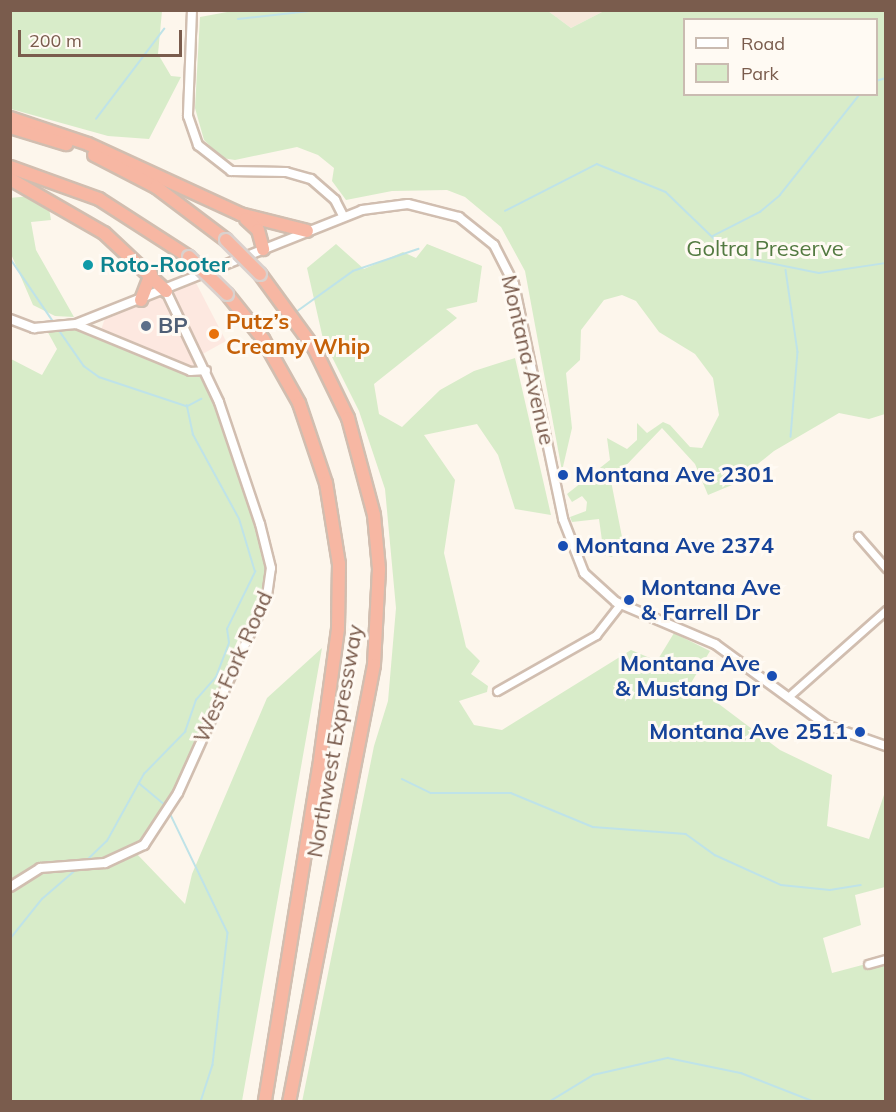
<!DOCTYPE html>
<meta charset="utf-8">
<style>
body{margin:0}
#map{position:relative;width:896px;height:1112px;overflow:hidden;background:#fdf6ec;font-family:Mulish,sans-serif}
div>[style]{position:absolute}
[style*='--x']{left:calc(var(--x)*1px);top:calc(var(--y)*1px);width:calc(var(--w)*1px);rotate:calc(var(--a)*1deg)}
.residential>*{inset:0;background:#f5e8da}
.commercial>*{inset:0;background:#fde8e0}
.green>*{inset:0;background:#d8ecc9}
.stream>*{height:1.5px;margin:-0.75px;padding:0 0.75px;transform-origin:0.75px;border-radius:0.75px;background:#bfe3e8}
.roads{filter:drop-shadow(2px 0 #d1beb0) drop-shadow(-2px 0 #d1beb0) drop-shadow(0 2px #d1beb0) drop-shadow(0 -2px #d1beb0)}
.minor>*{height:7px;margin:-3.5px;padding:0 3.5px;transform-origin:3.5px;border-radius:3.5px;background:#fff}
.tertiary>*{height:8px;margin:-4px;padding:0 4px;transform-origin:4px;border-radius:4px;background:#fff}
.motorway>*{height:12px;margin:-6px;padding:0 6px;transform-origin:6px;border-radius:6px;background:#f7b7a3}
.bridges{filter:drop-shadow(2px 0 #dad1cd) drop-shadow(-2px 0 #dad1cd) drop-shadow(0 2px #dad1cd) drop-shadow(0 -2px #dad1cd)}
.motorway-bridge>*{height:12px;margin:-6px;padding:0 6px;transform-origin:6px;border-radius:6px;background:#f7b7a3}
.dots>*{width:16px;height:16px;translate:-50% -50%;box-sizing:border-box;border:3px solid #fffaf3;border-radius:50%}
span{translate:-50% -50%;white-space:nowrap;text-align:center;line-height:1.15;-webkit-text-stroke:6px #fffaf3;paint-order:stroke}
.park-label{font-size:22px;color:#537a41}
.culture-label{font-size:22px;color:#0d838f;font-weight:700}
.left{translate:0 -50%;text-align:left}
.food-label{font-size:22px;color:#c56008;font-weight:700}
.service-label{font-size:22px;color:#4e5e75;font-weight:700}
.street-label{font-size:22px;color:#7a5c4d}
.transit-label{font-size:22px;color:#164399;font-weight:700}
.right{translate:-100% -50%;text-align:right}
.frame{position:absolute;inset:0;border:12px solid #7a5c4d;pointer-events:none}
.legend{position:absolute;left:683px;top:18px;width:195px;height:78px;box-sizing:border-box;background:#fffaf3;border:2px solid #cabbb1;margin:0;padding:8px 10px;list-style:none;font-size:18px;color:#7a5c4d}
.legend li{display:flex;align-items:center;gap:12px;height:30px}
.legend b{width:30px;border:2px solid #cabbb1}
.scale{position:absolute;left:18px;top:30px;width:164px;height:27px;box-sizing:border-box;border:3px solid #7a5c4d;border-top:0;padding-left:8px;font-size:18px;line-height:21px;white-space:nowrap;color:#7a5c4d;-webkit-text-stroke:4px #fffaf3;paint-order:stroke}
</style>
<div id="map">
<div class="residential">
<i style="clip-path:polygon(548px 11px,604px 11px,571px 28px)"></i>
</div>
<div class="commercial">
<i style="clip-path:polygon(194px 279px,226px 341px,199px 356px,206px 370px,190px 371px,101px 330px,106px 315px)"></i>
</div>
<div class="green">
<i style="clip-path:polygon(11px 10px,162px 11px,158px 54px,171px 76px,181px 77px,149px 139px,108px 136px,11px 109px)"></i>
<i style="clip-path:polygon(evenodd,238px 10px,548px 11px,571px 28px,604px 11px,885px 11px,885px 414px,869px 419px,839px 413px,774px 451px,732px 485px,708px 495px,695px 464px,662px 428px,611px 481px,623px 542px,612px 557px,604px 555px,599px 519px,572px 522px,570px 517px,586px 511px,587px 502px,582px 496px,572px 502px,567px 494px,610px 460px,607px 438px,627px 449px,637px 440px,637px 423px,647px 433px,663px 422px,670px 425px,690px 447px,702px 448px,719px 415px,713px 378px,695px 354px,659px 332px,636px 301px,622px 295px,604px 300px,581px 330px,580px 360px,566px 373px,572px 428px,562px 471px,525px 271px,501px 227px,465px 197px,447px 190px,392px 191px,346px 200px,332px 181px,334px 168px,318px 155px,297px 147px,235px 160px,222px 158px,204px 140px,195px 108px,200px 17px,238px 10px,684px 20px,876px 20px,876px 94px,684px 94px,684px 20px)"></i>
<i style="clip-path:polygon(30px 196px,49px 208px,51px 220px,31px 222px,36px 250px,74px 317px,55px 316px,33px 305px,11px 254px,10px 198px)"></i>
<i style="clip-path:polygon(336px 244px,364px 269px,403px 252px,416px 258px,427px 244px,482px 266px,477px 302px,446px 309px,457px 318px,374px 384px,379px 414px,402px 427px,440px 390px,474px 371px,515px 358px,551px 515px,515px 509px,498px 455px,477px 424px,424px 435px,455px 480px,444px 553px,466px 647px,480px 661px,471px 674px,488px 686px,487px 692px,459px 701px,474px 725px,502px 730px,631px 650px,657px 661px,674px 633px,710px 651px,691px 683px,780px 750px,832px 775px,827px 826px,869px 839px,885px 792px,885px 887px,855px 895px,861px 925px,823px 938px,832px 973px,885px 959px,885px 1101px,302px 1102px,374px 746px,388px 701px,396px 608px,385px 489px,359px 411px,323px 339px,307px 268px)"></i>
<i style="clip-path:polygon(76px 324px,190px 371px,206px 370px,260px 524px,271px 579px,183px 780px,135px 852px,185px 904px,192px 874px,267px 698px,322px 648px,242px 1101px,11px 1102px,11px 359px,42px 375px,57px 349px,45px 327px)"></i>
</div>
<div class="stream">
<i style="--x:238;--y:19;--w:81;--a:-6.3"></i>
<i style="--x:876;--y:81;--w:10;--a:-17"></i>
<i style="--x:96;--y:119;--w:113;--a:-52.9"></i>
<i style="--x:505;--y:211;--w:103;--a:-27.1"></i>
<i style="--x:597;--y:164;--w:74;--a:22.1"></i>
<i style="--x:666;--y:192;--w:78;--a:44"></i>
<i style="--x:722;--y:246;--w:31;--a:25"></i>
<i style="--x:750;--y:259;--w:70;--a:11.5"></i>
<i style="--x:819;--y:273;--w:68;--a:-8.5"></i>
<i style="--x:713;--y:236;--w:53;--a:-27.1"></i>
<i style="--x:760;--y:212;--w:26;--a:-40"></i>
<i style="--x:780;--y:195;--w:129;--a:-51.6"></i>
<i style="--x:10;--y:258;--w:80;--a:55.7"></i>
<i style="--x:786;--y:270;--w:83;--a:81.7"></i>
<i style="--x:798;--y:352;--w:85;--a:94.7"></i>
<i style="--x:296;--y:312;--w:70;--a:-35.7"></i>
<i style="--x:353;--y:271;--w:69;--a:-18.7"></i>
<i style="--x:59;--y:330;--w:44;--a:55.2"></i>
<i style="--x:84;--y:366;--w:19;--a:36"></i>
<i style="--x:99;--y:377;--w:92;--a:18.4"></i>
<i style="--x:188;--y:406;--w:15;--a:-28"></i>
<i style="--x:402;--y:779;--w:32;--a:26"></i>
<i style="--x:431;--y:793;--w:80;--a:0"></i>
<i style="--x:511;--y:793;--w:89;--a:22.5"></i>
<i style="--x:593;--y:827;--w:93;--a:4.3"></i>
<i style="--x:686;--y:834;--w:36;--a:36"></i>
<i style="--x:715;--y:855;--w:72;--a:24.4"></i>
<i style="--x:781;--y:885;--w:49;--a:5.8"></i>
<i style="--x:830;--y:890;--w:31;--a:-9"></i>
<i style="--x:139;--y:783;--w:35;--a:40"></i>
<i style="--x:170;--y:813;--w:133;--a:64.2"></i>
<i style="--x:228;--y:933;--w:133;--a:96.5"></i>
<i style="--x:213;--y:1065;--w:39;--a:108"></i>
<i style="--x:86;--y:861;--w:29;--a:-44"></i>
<i style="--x:107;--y:841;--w:77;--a:-61.1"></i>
<i style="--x:144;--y:774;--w:59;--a:-45.7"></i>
<i style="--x:185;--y:732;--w:34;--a:-71"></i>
<i style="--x:196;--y:700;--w:30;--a:-49"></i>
<i style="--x:216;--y:677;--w:36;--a:-69"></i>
<i style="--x:229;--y:643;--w:14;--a:-98"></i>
<i style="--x:227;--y:629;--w:64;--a:-63.8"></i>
<i style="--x:255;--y:572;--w:55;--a:-106.8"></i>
<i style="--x:239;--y:519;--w:96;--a:-118.7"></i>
<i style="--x:193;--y:435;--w:30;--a:-102"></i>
<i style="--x:10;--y:939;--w:51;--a:-51.3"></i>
<i style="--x:42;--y:899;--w:48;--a:-40.7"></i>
<i style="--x:549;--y:1102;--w:52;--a:-31.5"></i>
<i style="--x:593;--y:1075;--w:77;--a:-12.8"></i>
<i style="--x:668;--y:1058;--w:75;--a:11.6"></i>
<i style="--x:741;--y:1073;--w:79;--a:21.4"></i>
</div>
<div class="roads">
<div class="minor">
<i style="--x:76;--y:324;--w:123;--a:22.4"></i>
<i style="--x:190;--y:371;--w:16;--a:-4"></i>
<i style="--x:858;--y:536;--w:43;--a:48.8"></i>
<i style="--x:497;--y:691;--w:114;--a:-29.5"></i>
<i style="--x:596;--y:635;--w:39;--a:-52"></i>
<i style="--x:788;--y:697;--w:131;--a:-41.6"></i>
<i style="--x:868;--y:964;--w:19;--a:-16"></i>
</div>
<div class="tertiary">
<i style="--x:192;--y:10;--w:106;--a:92.2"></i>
<i style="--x:188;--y:116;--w:31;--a:71"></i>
<i style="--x:198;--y:145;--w:42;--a:38.2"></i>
<i style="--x:231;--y:171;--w:55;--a:1"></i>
<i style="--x:286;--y:172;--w:26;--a:16"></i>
<i style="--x:311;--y:179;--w:32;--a:41"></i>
<i style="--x:335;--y:200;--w:18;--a:63"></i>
<i style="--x:10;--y:319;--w:26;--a:21"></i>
<i style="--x:34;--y:328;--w:42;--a:-5.4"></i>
<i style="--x:76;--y:324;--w:308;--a:-21.7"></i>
<i style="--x:362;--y:210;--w:46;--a:-7.4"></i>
<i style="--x:408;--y:204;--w:53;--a:14.3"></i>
<i style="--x:459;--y:217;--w:45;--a:38.7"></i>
<i style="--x:494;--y:245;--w:44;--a:62.9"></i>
<i style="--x:514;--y:284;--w:240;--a:78.2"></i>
<i style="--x:563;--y:519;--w:58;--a:68.7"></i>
<i style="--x:584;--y:573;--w:43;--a:42.2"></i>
<i style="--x:616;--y:602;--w:108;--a:23"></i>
<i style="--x:715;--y:644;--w:137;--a:36.1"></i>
<i style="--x:826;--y:725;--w:64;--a:19.3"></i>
<i style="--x:10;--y:887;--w:36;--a:-32"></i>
<i style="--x:40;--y:868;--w:65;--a:-4.4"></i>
<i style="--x:105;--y:863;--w:43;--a:-24.8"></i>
<i style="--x:144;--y:845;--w:62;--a:-56.8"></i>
<i style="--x:178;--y:793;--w:216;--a:-65.7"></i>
<i style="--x:267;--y:596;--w:28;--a:-82"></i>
<i style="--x:271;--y:568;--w:45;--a:-104"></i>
<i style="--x:260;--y:524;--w:129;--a:-108.6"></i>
<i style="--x:219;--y:402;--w:123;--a:-115.5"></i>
</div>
<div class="motorway">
<i style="--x:10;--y:118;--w:82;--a:18.4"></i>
<i style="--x:88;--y:144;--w:167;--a:24.7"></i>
<i style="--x:240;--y:214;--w:69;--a:14.2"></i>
<i style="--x:10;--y:127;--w:59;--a:16.9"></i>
<i style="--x:94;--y:155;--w:70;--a:27.3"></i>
<i style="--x:156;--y:187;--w:88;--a:37.1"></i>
<i style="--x:10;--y:167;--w:95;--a:19.8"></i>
<i style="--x:99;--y:199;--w:107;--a:32.8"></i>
<i style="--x:10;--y:179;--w:108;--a:29.9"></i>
<i style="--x:104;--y:233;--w:85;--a:43.1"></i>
<i style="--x:246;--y:219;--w:16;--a:43"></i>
<i style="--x:258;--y:230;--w:20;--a:75"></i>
<i style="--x:260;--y:274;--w:92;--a:53.9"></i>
<i style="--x:314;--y:348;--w:78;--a:64.1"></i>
<i style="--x:348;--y:418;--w:100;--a:75"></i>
<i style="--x:374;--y:515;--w:54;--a:84.7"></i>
<i style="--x:379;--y:569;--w:96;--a:93"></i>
<i style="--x:374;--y:665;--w:445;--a:101"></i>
<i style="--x:227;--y:294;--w:58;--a:51.3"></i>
<i style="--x:263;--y:339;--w:73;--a:60.6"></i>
<i style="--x:299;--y:403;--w:84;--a:71.4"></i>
<i style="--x:326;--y:483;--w:82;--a:80.9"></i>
<i style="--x:339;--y:564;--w:65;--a:90.9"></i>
<i style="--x:338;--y:629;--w:133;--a:97.8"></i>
<i style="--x:320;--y:761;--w:345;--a:99.2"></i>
<i style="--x:141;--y:300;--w:28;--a:-69"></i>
</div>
</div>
<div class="bridges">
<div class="motorway-bridge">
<i style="--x:226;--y:240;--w:48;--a:45"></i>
<i style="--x:189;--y:257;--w:53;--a:44.2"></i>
</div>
</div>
<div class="dots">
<i style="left:88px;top:265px;background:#0f9aa8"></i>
<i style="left:146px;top:326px;background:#5c6f8a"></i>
<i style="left:214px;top:334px;background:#e8710a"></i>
<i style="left:563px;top:475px;background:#1a4fb4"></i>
<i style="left:563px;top:546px;background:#1a4fb4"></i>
<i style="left:629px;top:600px;background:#1a4fb4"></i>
<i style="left:772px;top:676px;background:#1a4fb4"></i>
<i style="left:860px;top:732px;background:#1a4fb4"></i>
</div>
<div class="park-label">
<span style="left:765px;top:249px">Goltra Preserve</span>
</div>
<div class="culture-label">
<span class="left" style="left:100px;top:265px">Roto-Rooter</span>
</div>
<div class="food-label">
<span class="left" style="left:226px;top:334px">Putz’s<br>Creamy Whip</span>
</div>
<div class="service-label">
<span class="left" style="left:158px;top:326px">BP</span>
</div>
<div class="street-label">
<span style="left:528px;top:360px;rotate:77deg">Montana Avenue</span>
<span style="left:233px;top:667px;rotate:-66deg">West Fork Road</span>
<span style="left:335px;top:741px;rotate:-80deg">Northwest Expressway</span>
</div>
<div class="transit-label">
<span class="left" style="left:575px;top:475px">Montana Ave 2301</span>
<span class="left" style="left:575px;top:546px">Montana Ave 2374</span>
<span class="left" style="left:641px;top:600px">Montana Ave<br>&amp; Farrell Dr</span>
<span class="right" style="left:760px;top:676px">Montana Ave<br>&amp; Mustang Dr</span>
<span class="right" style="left:848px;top:732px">Montana Ave 2511</span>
</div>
<div class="frame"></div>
<ul class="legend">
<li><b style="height:8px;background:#fff"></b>Road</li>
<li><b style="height:16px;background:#d8ecc9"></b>Park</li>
</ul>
<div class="scale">200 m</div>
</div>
